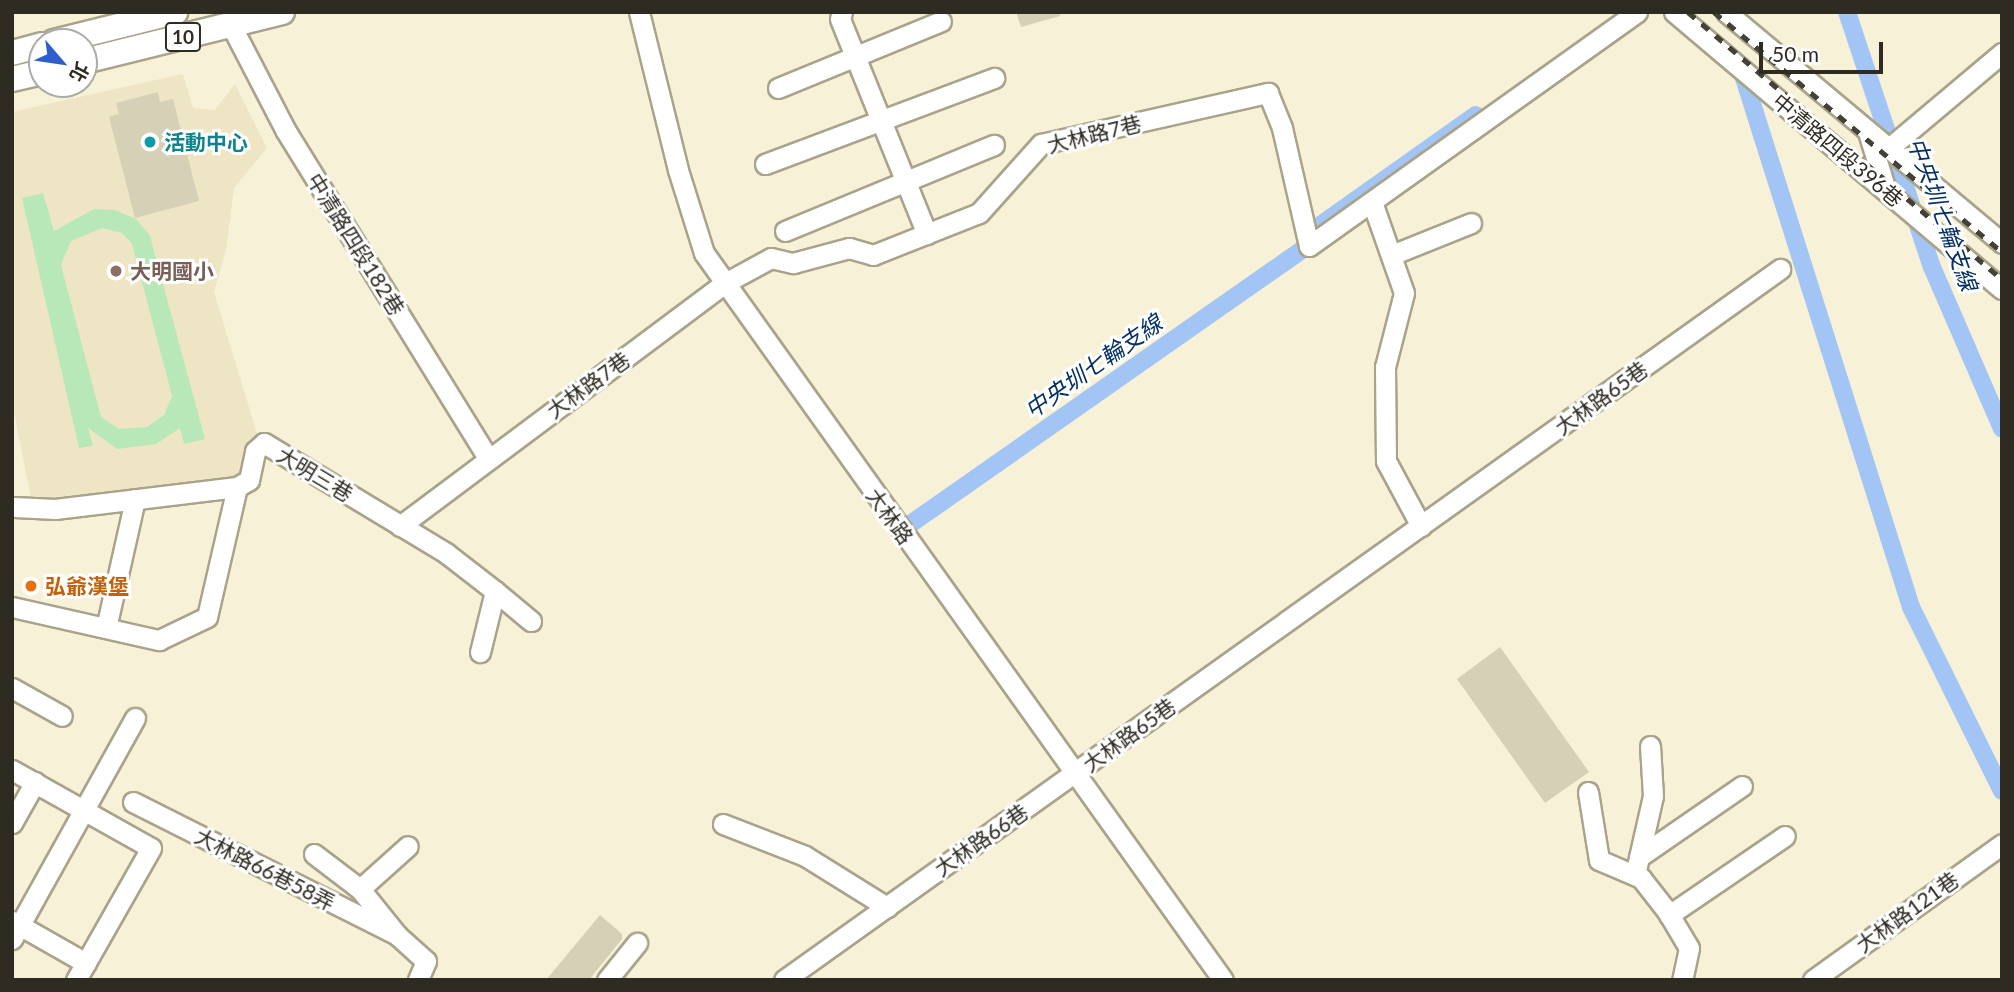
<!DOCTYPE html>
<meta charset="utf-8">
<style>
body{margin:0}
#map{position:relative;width:2014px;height:992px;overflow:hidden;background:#f7f1d7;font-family:Lato,"Noto Sans TC",sans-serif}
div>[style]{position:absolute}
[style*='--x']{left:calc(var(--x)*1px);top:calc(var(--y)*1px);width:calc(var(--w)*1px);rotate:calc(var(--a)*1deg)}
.built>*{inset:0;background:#ede5c4}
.green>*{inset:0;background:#b8e8b7}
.canal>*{height:18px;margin:-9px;padding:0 9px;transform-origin:9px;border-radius:9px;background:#a2c5f5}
.building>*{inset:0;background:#d6d0b7}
.roads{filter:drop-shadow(2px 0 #a9a38b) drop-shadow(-2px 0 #a9a38b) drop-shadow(0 2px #a9a38b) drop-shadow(0 -2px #a9a38b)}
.minor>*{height:19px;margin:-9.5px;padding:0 9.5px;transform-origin:9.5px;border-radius:9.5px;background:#fff}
.major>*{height:24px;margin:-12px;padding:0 12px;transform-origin:12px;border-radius:12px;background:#fff}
.rail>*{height:5px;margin-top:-2.5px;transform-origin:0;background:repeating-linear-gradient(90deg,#444236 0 9px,transparent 0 18px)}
.dots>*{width:19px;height:19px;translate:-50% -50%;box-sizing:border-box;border:4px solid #fff;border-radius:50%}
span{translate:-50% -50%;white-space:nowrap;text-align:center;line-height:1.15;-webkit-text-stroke:6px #fff;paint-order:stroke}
.shield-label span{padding:2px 5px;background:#fff;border:2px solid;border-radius:5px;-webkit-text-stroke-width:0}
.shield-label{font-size:19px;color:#2e2c22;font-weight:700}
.street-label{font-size:21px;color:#2e2c22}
.culture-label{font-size:21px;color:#0d838f;font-weight:700}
.left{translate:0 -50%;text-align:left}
.education-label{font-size:21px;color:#785e54;font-weight:700}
.food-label{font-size:21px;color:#c56008;font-weight:700}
.water-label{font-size:23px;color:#053064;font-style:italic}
.frame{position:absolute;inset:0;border:14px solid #2e2c22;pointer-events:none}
.north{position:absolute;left:28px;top:28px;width:70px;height:70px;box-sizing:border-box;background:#fff;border:2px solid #ababa7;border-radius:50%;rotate:119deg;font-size:19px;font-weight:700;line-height:28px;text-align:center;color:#2e2c22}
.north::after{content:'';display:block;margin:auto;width:24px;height:32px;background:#2e5dcc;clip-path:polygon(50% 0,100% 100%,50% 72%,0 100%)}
.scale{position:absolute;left:1759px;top:42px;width:124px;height:32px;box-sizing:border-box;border:4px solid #2e2c22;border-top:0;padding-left:9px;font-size:21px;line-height:24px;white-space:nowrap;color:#2e2c22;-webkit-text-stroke:5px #fff;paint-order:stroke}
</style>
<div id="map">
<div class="built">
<i style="clip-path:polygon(183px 74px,193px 108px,215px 110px,235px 84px,267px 148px,234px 188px,226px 250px,214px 292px,258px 437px,239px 480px,32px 503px,12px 403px,12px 112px)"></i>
</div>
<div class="green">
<i style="clip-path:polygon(evenodd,43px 193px,54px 231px,94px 209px,115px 210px,136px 219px,150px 236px,205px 439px,184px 444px,180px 428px,156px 444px,117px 449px,88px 428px,93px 446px,79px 448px,22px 198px,43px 193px,102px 228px,122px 233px,132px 244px,172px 396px,164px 415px,147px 427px,119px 429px,101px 417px,61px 265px,71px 241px,102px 228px)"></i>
</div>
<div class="canal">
<i style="--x:1847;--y:12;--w:269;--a:71.6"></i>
<i style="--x:1932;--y:267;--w:176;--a:66.6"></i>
<i style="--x:1744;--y:78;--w:555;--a:72.48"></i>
<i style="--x:1911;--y:607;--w:205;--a:63.7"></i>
<i style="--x:1319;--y:226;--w:192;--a:-35.3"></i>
<i style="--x:909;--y:525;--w:482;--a:-35"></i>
</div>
<div class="building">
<i style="clip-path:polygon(1016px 12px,1060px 12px,1060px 16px,1021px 27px)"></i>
<i style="clip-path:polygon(158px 92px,160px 102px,173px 99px,199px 201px,135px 218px,109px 117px,119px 114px,116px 103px)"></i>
<i style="clip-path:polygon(1500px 647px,1589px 772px,1545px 803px,1457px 679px)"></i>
<i style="clip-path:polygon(600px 915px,622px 934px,622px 939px,589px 980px,546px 980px)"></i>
</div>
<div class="roads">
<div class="minor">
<i style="--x:639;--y:12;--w:163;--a:76.1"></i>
<i style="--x:678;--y:170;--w:87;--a:72.6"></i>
<i style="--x:704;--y:253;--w:893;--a:54.48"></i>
<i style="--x:842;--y:12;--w:7;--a:106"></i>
<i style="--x:840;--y:19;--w:232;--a:68"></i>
<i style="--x:1674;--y:12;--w:429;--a:40.2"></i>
<i style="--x:1726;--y:12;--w:360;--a:39.9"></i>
<i style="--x:231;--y:25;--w:119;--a:62.6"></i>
<i style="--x:286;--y:131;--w:384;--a:58.3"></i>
<i style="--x:778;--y:88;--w:176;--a:-22.3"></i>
<i style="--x:1868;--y:132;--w:61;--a:72.8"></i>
<i style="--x:1889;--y:148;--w:148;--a:-40.1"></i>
<i style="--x:765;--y:164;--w:245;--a:-20.6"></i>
<i style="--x:1372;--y:202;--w:96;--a:70.6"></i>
<i style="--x:1404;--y:293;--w:76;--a:104.4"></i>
<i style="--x:1385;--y:367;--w:94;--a:89.4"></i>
<i style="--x:1386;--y:461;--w:74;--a:61.7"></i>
<i style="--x:785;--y:231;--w:226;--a:-22.4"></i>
<i style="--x:1394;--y:254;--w:83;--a:-21.9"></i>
<i style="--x:14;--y:507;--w:41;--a:2.8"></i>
<i style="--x:55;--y:509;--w:183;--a:-6.9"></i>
<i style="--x:237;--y:487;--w:14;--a:-30"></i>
<i style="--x:249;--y:480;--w:30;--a:-78"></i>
<i style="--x:255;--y:451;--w:12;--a:-42"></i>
<i style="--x:264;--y:443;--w:213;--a:31.1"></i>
<i style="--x:446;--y:553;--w:62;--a:37.8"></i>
<i style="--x:495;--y:591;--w:63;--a:103.8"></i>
<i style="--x:400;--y:526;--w:406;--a:-36.8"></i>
<i style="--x:725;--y:283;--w:52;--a:-28.5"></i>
<i style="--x:771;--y:258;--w:23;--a:13"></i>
<i style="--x:793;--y:263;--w:58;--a:-15"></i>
<i style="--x:849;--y:248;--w:25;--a:16"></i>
<i style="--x:873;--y:255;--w:114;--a:-21.6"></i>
<i style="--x:979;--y:213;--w:93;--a:-48.1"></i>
<i style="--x:1041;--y:144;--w:233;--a:-12.7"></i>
<i style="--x:1268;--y:93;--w:38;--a:68"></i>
<i style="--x:1282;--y:128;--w:121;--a:77.1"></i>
<i style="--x:1309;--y:246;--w:403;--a:-35.5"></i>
<i style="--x:495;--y:591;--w:47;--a:39.8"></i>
<i style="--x:12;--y:607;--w:151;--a:12.7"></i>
<i style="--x:159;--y:640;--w:53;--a:-25.6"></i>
<i style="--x:207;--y:617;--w:133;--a:-77"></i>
<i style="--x:106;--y:628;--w:132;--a:-77.3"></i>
<i style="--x:12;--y:688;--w:57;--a:29.2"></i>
<i style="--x:12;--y:770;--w:159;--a:29.3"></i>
<i style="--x:151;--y:848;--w:152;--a:119.6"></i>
<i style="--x:1588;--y:792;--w:69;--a:80.8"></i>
<i style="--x:1599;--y:860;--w:46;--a:23.2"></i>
<i style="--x:1641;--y:878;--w:42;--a:51.8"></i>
<i style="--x:1667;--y:911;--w:43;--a:59.3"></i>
<i style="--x:1689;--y:948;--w:33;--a:102"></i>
<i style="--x:133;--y:802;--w:296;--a:26.7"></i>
<i style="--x:12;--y:823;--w:47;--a:-60.7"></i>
<i style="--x:723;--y:824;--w:88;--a:21.3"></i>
<i style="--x:805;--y:856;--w:97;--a:31.9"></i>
<i style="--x:314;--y:854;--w:58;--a:37.3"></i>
<i style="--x:360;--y:889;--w:59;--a:51.2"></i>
<i style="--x:397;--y:935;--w:39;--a:42"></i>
<i style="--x:426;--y:961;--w:21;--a:113"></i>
<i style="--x:1639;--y:857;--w:125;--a:-34.6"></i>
<i style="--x:1635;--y:875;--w:81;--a:-77.2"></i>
<i style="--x:1653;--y:796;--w:50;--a:-93.4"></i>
<i style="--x:360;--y:889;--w:64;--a:-41.9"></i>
<i style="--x:1669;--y:915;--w:140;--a:-34.3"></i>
<i style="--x:12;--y:921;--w:85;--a:29.6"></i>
<i style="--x:12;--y:939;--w:253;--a:-60.9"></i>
<i style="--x:607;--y:980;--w:48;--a:-51"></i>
<i style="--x:784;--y:980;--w:1224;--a:-35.52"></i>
<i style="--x:1813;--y:980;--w:233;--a:-35.7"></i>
</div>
<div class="major">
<i style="--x:54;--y:42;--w:125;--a:-13.9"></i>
<i style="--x:12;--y:53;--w:31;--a:-15"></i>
<i style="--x:84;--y:61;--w:204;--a:-13.9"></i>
<i style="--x:12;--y:79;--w:31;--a:-13"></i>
</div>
</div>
<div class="rail">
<i style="--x:1688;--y:12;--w:412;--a:40.4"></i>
<i style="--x:1714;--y:12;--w:375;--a:39.8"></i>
</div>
<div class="dots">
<i style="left:150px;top:142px;background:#0f9aa8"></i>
<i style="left:116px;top:271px;background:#8d6e63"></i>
<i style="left:31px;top:586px;background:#e8710a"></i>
</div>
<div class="shield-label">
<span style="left:183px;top:37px">10</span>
</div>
<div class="street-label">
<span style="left:1094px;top:134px;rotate:-14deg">大林路7巷</span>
<span style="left:1838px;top:150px;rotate:40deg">中清路四段396巷</span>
<span style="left:356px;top:244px;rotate:58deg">中清路四段182巷</span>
<span style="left:588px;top:385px;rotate:-36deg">大林路7巷</span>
<span style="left:1601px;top:398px;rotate:-36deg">大林路65巷</span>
<span style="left:315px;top:474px;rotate:31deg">大明三巷</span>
<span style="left:890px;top:516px;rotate:54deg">大林路</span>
<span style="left:1129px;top:735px;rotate:-36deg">大林路65巷</span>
<span style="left:981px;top:840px;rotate:-35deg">大林路66巷</span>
<span style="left:265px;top:869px;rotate:27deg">大林路66巷58弄</span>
<span style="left:1907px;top:912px;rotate:-36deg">大林路121巷</span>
</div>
<div class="culture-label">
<span class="left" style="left:164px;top:142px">活動中心</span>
</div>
<div class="education-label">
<span class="left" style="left:130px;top:271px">大明國小</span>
</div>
<div class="food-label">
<span class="left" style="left:45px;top:586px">弘爺漢堡</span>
</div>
<div class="water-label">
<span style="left:1943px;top:214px;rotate:70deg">中央圳七輪支線</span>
<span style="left:1093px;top:366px;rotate:-35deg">中央圳七輪支線</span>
</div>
<div class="frame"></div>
<div class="north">北</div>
<div class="scale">50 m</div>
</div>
